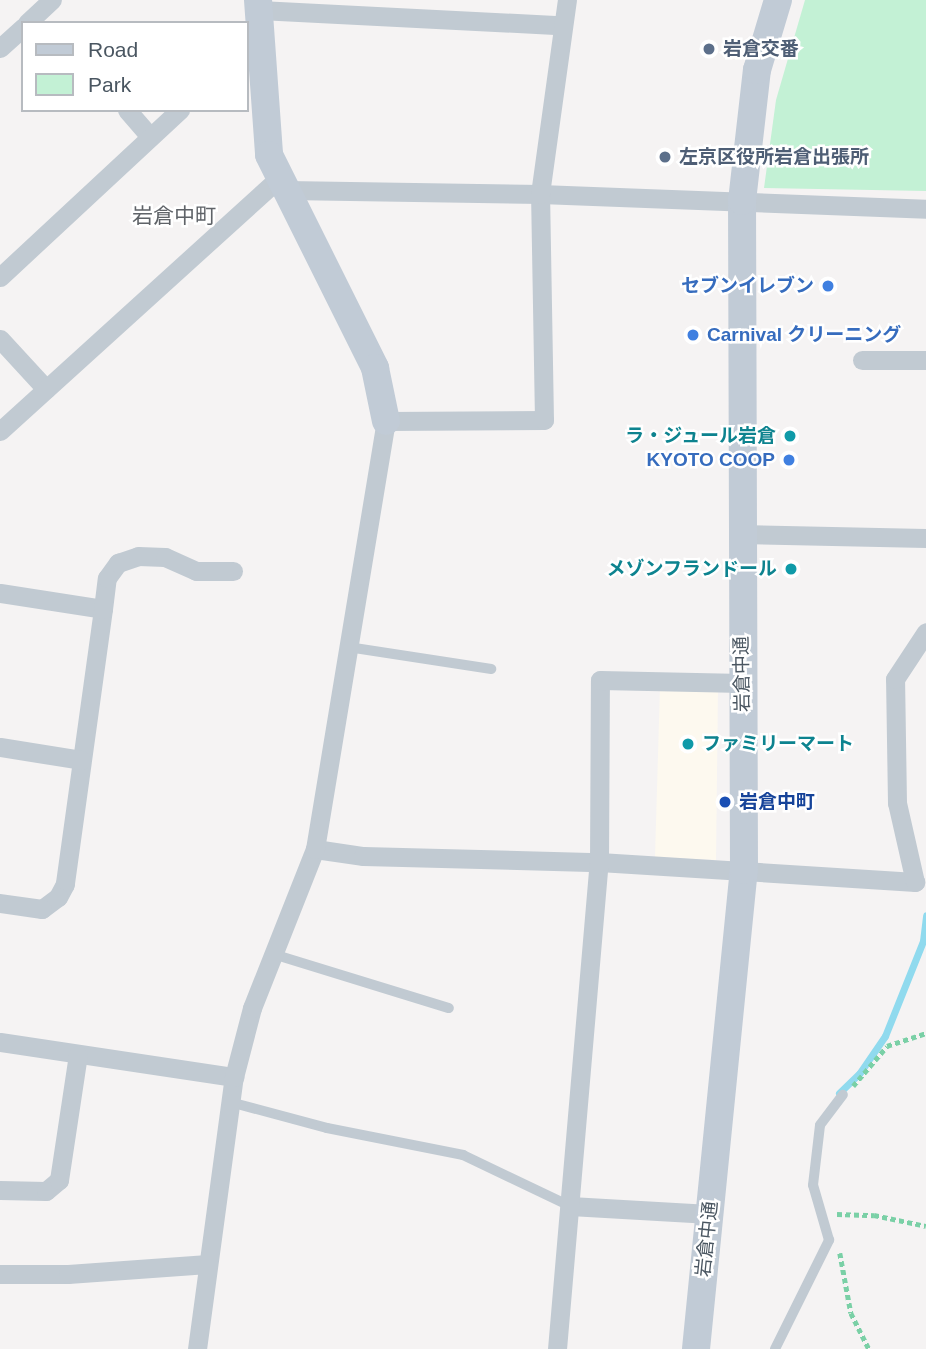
<!DOCTYPE html>
<meta charset="utf-8">
<style>
body{margin:0}
#map{position:relative;width:926px;height:1349px;overflow:hidden;background:#f5f3f3;font-family:Helvetica,"Noto Sans JP",sans-serif}
div>[style]{position:absolute}
[style*='--x']{left:calc(var(--x)*1px);top:calc(var(--y)*1px);width:calc(var(--w)*1px);rotate:calc(var(--a)*1deg)}
.commercial>*{inset:0;background:#fdf9ef}
.green>*{inset:0;background:#c3f1d5}
.stream>*{height:7px;margin:-3.5px;padding:0 3.5px;transform-origin:3.5px;border-radius:3.5px;background:#90daee}
.path>*{height:4.5px;margin-top:-2.25px;transform-origin:0;background:repeating-linear-gradient(90deg,#7ad0a6 0 5px,transparent 0 8.5px)}
.lane>*{height:10px;margin:-5px;padding:0 5px;transform-origin:5px;border-radius:5px;background:#c1cad2}
.street>*{height:19px;margin:-9.5px;padding:0 9.5px;transform-origin:9.5px;border-radius:9.5px;background:#c1cad2}
.secondary>*{height:28px;margin:-14px;padding:0 14px;transform-origin:14px;border-radius:14px;background:#c1cbd6}
.dots>*{width:19px;height:19px;translate:-50% -50%;box-sizing:border-box;border:4px solid #fff;border-radius:50%}
span{translate:-50% -50%;white-space:nowrap;text-align:center;line-height:1.15;-webkit-text-stroke:5px #fff;paint-order:stroke}
.service-label{font-size:19px;color:#4e5e75;font-weight:700}
.left{translate:0 -50%;text-align:left}
.shop-label{font-size:19px;color:#366cbe;font-weight:700}
.right{translate:-100% -50%;text-align:right}
.culture-label{font-size:19px;color:#0d838f;font-weight:700}
.street-label{font-size:19px;color:#4a5661}
.transit-label{font-size:19px;color:#164399;font-weight:700}
.neighbourhood-label{font-size:21px;color:#5f6368}
.legend{position:absolute;left:21px;top:21px;width:228px;height:91px;box-sizing:border-box;background:#fff;border:2px solid #b7bbc0;margin:0;padding:9px 12px;list-style:none;font-size:21px;color:#4a5661}
.legend li{display:flex;align-items:center;gap:14px;height:35px}
.legend b{width:35px;border:2px solid #b7bbc0}
</style>
<div id="map">
<div class="commercial">
<i style="clip-path:polygon(660px 687px,718px 688px,716px 860px,655px 857px)"></i>
</div>
<div class="green">
<i style="clip-path:polygon(805px 0,926px 0,926px 191px,764px 188px,776px 100px)"></i>
</div>
<div class="stream">
<i style="--x:839;--y:1093;--w:28;--a:-44"></i>
<i style="--x:859;--y:1074;--w:46;--a:-55.6"></i>
<i style="--x:885;--y:1036;--w:102;--a:-68.2"></i>
<i style="--x:923;--y:941;--w:26;--a:-83"></i>
</div>
<div class="path">
<i style="--x:853;--y:1086;--w:52;--a:-49.6"></i>
<i style="--x:887;--y:1046;--w:41;--a:-18.4"></i>
<i style="--x:837;--y:1214;--w:37;--a:2"></i>
<i style="--x:874;--y:1215;--w:53;--a:11.9"></i>
<i style="--x:840;--y:1253;--w:61;--a:79.6"></i>
<i style="--x:851;--y:1313;--w:40;--a:63.4"></i>
</div>
<div class="lane">
<i style="--x:348;--y:647;--w:145;--a:8.7"></i>
<i style="--x:273;--y:954;--w:184;--a:17.1"></i>
<i style="--x:230;--y:1102;--w:100;--a:15"></i>
<i style="--x:327;--y:1128;--w:139;--a:11.2"></i>
<i style="--x:463;--y:1155;--w:119;--a:25.5"></i>
<i style="--x:775;--y:1349;--w:122;--a:-63.6"></i>
<i style="--x:829;--y:1240;--w:57;--a:-106.2"></i>
<i style="--x:813;--y:1185;--w:60;--a:-83.3"></i>
<i style="--x:820;--y:1125;--w:38;--a:-53"></i>
</div>
<div class="street">
<i style="--x:259;--y:10;--w:301;--a:2.9"></i>
<i style="--x:27;--y:23;--w:34;--a:-43"></i>
<i style="--x:0;--y:48;--w:31;--a:-42"></i>
<i style="--x:127;--y:110;--w:33;--a:49"></i>
<i style="--x:286;--y:190;--w:254;--a:0.9"></i>
<i style="--x:540;--y:194;--w:386;--a:2.2"></i>
<i style="--x:0;--y:277;--w:246;--a:-42.9"></i>
<i style="--x:0;--y:339;--w:68;--a:47.4"></i>
<i style="--x:862;--y:360;--w:64;--a:0"></i>
<i style="--x:0;--y:431;--w:378;--a:-42.2"></i>
<i style="--x:740;--y:534;--w:186;--a:1.2"></i>
<i style="--x:0;--y:593;--w:104;--a:8.8"></i>
<i style="--x:103;--y:609;--w:278;--a:97.9"></i>
<i style="--x:65;--y:884;--w:15;--a:118"></i>
<i style="--x:58;--y:897;--w:20;--a:143"></i>
<i style="--x:42;--y:909;--w:42;--a:-171.9"></i>
<i style="--x:103;--y:609;--w:31;--a:-83"></i>
<i style="--x:107;--y:578;--w:19;--a:-54"></i>
<i style="--x:118;--y:563;--w:21;--a:-19"></i>
<i style="--x:138;--y:556;--w:27;--a:2"></i>
<i style="--x:165;--y:557;--w:34;--a:24"></i>
<i style="--x:196;--y:571;--w:37;--a:0"></i>
<i style="--x:0;--y:747;--w:82;--a:9.1"></i>
<i style="--x:315;--y:849;--w:49;--a:8.3"></i>
<i style="--x:363;--y:856;--w:236;--a:1.5"></i>
<i style="--x:599;--y:862;--w:317;--a:3.6"></i>
<i style="--x:915;--y:882;--w:81;--a:-102.8"></i>
<i style="--x:897;--y:803;--w:124;--a:-90.9"></i>
<i style="--x:895;--y:679;--w:56;--a:-56.6"></i>
<i style="--x:0;--y:1042;--w:237;--a:8.5"></i>
<i style="--x:0;--y:1190;--w:46;--a:1.2"></i>
<i style="--x:46;--y:1191;--w:17;--a:-40"></i>
<i style="--x:59;--y:1180;--w:126;--a:-81.4"></i>
<i style="--x:570;--y:1206;--w:140;--a:3.3"></i>
<i style="--x:0;--y:1274;--w:68;--a:0"></i>
<i style="--x:68;--y:1274;--w:140;--a:-4.1"></i>
<i style="--x:197;--y:1349;--w:275;--a:-82.3"></i>
<i style="--x:234;--y:1077;--w:71;--a:-75.4"></i>
<i style="--x:252;--y:1008;--w:171;--a:-68.4"></i>
<i style="--x:315;--y:849;--w:434;--a:-80.6"></i>
<i style="--x:386;--y:421;--w:158;--a:-0.4"></i>
<i style="--x:544;--y:420;--w:226;--a:-91"></i>
<i style="--x:540;--y:194;--w:196;--a:-82.1"></i>
<i style="--x:557;--y:1349;--w:489;--a:-85.1"></i>
<i style="--x:599;--y:862;--w:182;--a:-89.7"></i>
<i style="--x:600;--y:680;--w:143;--a:1.2"></i>
</div>
<div class="secondary">
<i style="--x:258;--y:0;--w:155;--a:85.9"></i>
<i style="--x:269;--y:155;--w:238;--a:63.5"></i>
<i style="--x:375;--y:368;--w:54;--a:78.3"></i>
<i style="--x:696;--y:1349;--w:481;--a:-84.3"></i>
<i style="--x:744;--y:870;--w:669;--a:-90.17"></i>
<i style="--x:742;--y:201;--w:132;--a:-83.5"></i>
<i style="--x:757;--y:70;--w:73;--a:-73.3"></i>
</div>
<div class="dots">
<i style="left:709px;top:49px;background:#5c6f8a"></i>
<i style="left:665px;top:157px;background:#5c6f8a"></i>
<i style="left:828px;top:286px;background:#3f7fe0"></i>
<i style="left:693px;top:335px;background:#3f7fe0"></i>
<i style="left:790px;top:436px;background:#0f9aa8"></i>
<i style="left:789px;top:460px;background:#3f7fe0"></i>
<i style="left:791px;top:569px;background:#0f9aa8"></i>
<i style="left:688px;top:744px;background:#0f9aa8"></i>
<i style="left:725px;top:802px;background:#1a4fb4"></i>
</div>
<div class="service-label">
<span class="left" style="left:723px;top:49px">岩倉交番</span>
<span class="left" style="left:679px;top:157px">左京区役所岩倉出張所</span>
</div>
<div class="shop-label">
<span class="right" style="left:814px;top:286px">セブンイレブン</span>
<span class="left" style="left:707px;top:335px">Carnival クリーニング</span>
<span class="right" style="left:775px;top:460px">KYOTO COOP</span>
</div>
<div class="culture-label">
<span class="right" style="left:776px;top:436px">ラ・ジュール岩倉</span>
<span class="right" style="left:777px;top:569px">メゾンフランドール</span>
<span class="left" style="left:702px;top:744px">ファミリーマート</span>
</div>
<div class="street-label">
<span style="left:742px;top:674px;rotate:-91deg">岩倉中通</span>
<span style="left:707px;top:1239px;rotate:-84deg">岩倉中通</span>
</div>
<div class="transit-label">
<span class="left" style="left:739px;top:802px">岩倉中町</span>
</div>
<div class="neighbourhood-label">
<span style="left:174px;top:216px">岩倉中町</span>
</div>
<ul class="legend">
<li><b style="height:9px;background:#c1cbd6"></b>Road</li>
<li><b style="height:19px;background:#c3f1d5"></b>Park</li>
</ul>
</div>
